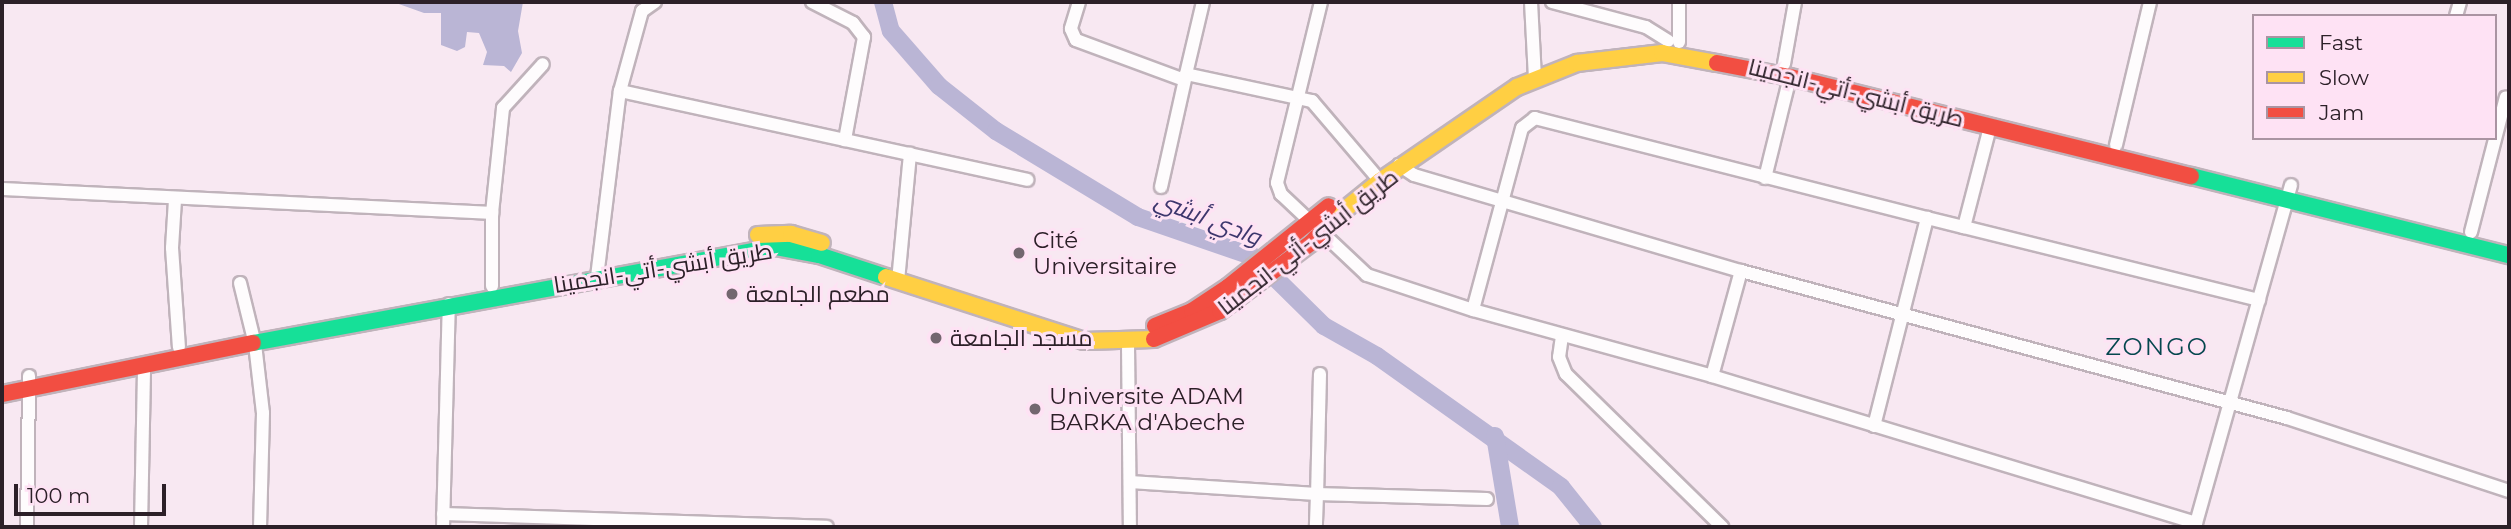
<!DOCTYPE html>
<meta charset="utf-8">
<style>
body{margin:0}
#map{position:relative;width:2511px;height:529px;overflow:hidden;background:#f8e8f2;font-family:Montserrat,Cairo,sans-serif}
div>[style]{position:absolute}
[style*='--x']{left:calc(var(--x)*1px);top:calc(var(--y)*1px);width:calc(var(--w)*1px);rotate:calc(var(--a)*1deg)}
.water>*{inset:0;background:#bab5d5}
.river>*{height:18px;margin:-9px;padding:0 9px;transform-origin:9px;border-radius:9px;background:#bab5d5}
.roads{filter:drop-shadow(2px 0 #c0b3bb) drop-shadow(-2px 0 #c0b3bb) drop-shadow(0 2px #c0b3bb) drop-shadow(0 -2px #c0b3bb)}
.street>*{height:12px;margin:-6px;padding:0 6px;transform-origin:6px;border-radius:6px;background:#fefcfd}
.fast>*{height:16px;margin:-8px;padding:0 8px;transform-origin:8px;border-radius:8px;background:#16e098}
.slow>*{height:16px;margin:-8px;padding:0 8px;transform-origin:8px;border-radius:8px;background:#ffcf43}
.jam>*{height:16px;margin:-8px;padding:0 8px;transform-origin:8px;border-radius:8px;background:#f24e42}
.dots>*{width:19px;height:19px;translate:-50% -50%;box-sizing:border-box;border:4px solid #fee2f4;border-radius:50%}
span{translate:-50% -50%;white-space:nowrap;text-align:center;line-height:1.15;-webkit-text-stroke:6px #fee2f4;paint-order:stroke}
.street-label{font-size:23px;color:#2c2028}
.poi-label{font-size:23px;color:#2c2028}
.left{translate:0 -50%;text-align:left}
.water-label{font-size:24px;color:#3d376d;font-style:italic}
.neighbourhood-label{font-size:24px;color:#05474e;letter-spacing:2px}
.frame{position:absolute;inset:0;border:4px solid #2c2028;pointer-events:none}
.legend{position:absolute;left:2252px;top:14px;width:245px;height:126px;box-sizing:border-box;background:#fee2f4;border:2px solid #aa94a2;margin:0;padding:9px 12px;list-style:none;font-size:21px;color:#2c2028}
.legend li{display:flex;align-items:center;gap:14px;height:35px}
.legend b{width:35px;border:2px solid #aa94a2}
.scale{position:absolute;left:14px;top:484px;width:152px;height:32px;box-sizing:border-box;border:4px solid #2c2028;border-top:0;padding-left:9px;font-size:21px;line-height:24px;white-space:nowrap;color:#2c2028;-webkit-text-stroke:5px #fee2f4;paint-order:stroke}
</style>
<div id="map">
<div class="water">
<i style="clip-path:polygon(523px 2px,518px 31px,522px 53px,511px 72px,504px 66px,483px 65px,487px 52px,479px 33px,467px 32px,465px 47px,457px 51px,441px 45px,441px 13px,424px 13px,396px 3px)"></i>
</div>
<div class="river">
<i style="--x:883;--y:2;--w:30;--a:75"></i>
<i style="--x:891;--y:31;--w:73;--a:48.9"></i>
<i style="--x:939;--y:86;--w:73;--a:38.3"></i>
<i style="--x:996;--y:131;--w:166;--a:31.2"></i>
<i style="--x:1138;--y:217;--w:123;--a:19"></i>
<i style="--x:1254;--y:257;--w:98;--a:44.6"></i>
<i style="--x:1324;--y:326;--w:61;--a:29.5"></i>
<i style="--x:1377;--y:356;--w:226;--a:35.4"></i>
<i style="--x:1561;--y:487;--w:51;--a:51.3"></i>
<i style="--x:1495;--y:436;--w:92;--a:80.6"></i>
</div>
<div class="roads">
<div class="street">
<i style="--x:812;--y:2;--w:46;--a:27.1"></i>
<i style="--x:853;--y:23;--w:18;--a:52"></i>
<i style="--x:864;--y:37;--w:105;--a:100.5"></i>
<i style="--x:1079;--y:2;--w:28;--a:107"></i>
<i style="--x:1071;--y:29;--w:12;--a:66"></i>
<i style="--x:1076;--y:40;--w:115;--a:20.3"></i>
<i style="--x:1203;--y:2;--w:74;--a:103.3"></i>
<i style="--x:1186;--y:74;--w:129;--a:12.1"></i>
<i style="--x:1312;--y:101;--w:105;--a:49.6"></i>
<i style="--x:1321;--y:2;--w:186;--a:103.7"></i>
<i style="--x:1277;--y:183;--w:12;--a:70"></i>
<i style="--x:1281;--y:194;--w:118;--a:43.3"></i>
<i style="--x:1367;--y:275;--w:112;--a:18.3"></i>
<i style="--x:1531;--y:2;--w:76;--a:87"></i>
<i style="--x:1552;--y:2;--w:97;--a:14.9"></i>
<i style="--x:1646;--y:27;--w:26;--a:32"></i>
<i style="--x:2456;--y:16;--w:15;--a:-74"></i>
<i style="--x:1679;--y:42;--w:40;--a:-90"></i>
<i style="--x:1784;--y:64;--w:63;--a:-79.9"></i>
<i style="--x:620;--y:91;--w:83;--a:-74.6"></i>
<i style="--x:642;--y:11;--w:16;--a:-35"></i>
<i style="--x:2116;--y:145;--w:147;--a:-76.6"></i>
<i style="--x:1399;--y:165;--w:18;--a:34"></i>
<i style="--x:1414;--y:175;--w:341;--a:16.4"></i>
<i style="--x:1741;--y:271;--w:565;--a:15.07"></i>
<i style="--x:2287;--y:418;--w:234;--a:18.2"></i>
<i style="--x:1765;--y:178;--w:104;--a:-76.1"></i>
<i style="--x:1161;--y:187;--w:115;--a:-77.4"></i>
<i style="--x:2;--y:189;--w:491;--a:2.8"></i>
<i style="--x:175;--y:200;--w:48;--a:93.6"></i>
<i style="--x:172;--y:248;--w:99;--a:86"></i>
<i style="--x:1927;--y:218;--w:405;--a:-165.7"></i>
<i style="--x:1535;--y:118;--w:16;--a:142"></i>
<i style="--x:1522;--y:128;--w:188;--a:105.1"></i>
<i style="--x:1473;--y:310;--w:248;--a:15.4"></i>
<i style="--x:1712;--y:376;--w:506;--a:16.89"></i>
<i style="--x:2196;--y:523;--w:351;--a:-74.3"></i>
<i style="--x:1964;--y:227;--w:304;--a:13.9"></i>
<i style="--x:2471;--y:232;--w:139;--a:-75.5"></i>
<i style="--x:597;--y:277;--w:187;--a:-83"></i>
<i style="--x:620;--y:91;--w:417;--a:12.3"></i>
<i style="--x:898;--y:281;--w:128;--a:-84.6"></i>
<i style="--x:240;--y:283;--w:63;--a:76.2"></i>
<i style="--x:255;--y:344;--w:69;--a:83.4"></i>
<i style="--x:263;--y:413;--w:114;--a:91.5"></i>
<i style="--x:492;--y:286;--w:73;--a:-90"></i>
<i style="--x:492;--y:213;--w:106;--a:-84"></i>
<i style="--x:503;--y:108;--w:59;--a:-47.7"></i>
<i style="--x:1562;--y:336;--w:21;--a:98"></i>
<i style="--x:1559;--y:357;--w:18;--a:68"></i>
<i style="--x:1566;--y:374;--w:219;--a:44.4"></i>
<i style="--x:1128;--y:344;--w:183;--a:89.4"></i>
<i style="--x:1320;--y:374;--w:120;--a:91.4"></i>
<i style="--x:1317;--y:494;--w:170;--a:1.7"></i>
<i style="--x:1712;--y:376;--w:109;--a:-74.6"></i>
<i style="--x:1874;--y:426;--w:215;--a:-75.7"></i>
<i style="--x:1927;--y:218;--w:38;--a:14"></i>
<i style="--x:1964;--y:227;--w:103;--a:-75.4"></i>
<i style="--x:1130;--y:482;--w:187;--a:3.7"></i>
<i style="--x:1317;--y:494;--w:33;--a:92"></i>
<i style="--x:443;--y:514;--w:384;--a:1.9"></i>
<i style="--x:27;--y:527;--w:151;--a:-89.2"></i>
<i style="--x:141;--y:527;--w:162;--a:-88.9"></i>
<i style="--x:443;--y:527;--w:223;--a:-88.5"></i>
</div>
<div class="fast">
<i style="--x:2191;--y:176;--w:328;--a:14"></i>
<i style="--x:253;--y:343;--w:531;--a:-10.42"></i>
<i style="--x:775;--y:247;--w:45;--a:10.3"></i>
<i style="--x:819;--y:255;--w:71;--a:18.2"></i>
</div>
<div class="slow">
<i style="--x:1332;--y:220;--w:62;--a:-39.1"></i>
<i style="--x:1380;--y:181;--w:166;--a:-34.5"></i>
<i style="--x:1517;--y:87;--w:65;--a:-21.8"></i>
<i style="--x:1577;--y:63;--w:86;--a:-6.7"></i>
<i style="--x:1662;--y:53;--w:56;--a:10.3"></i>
<i style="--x:758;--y:235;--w:33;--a:-2"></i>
<i style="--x:791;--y:234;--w:32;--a:16"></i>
<i style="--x:886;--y:277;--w:208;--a:17.9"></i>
<i style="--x:1084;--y:341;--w:70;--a:-1.6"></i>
</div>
<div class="jam">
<i style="--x:1717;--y:63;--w:74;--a:10.9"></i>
<i style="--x:1790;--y:77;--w:413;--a:13.9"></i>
<i style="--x:1155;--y:326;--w:40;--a:-22"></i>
<i style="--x:1192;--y:311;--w:43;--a:-33.7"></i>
<i style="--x:1228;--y:287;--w:129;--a:-38.7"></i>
<i style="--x:1154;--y:339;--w:72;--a:-23"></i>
<i style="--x:1220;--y:311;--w:114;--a:-36.8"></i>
<i style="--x:1311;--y:243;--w:31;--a:-48"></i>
<i style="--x:2;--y:394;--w:256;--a:-11.5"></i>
</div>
</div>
<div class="dots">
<i style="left:1019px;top:253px;background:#73666f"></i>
<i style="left:732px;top:294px;background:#73666f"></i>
<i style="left:936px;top:338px;background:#73666f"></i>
<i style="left:1035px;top:409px;background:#73666f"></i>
</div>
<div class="street-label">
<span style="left:1856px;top:93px;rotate:14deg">طريق أبشي-أتي-انجمينا</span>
<span style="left:1308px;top:242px;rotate:-38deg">طريق أبشي-أتي-انجمينا</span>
<span style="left:663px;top:268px;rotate:-9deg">طريق أبشي-أتي-انجمينا</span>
</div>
<div class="poi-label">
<span class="left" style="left:1033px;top:253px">Cité<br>Universitaire</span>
<span class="left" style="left:746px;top:294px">مطعم الجامعة</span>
<span class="left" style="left:950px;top:338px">مسجد الجامعة</span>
<span class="left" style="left:1049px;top:409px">Universite ADAM<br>BARKA d'Abeche</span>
</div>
<div class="water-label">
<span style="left:1208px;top:218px;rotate:21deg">وادي أبشي</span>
</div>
<div class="neighbourhood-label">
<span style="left:2157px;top:347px">ZONGO</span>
</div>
<div class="frame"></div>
<ul class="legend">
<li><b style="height:9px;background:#16e098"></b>Fast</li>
<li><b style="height:9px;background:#ffcf43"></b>Slow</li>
<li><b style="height:9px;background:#f24e42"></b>Jam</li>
</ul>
<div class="scale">100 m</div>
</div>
